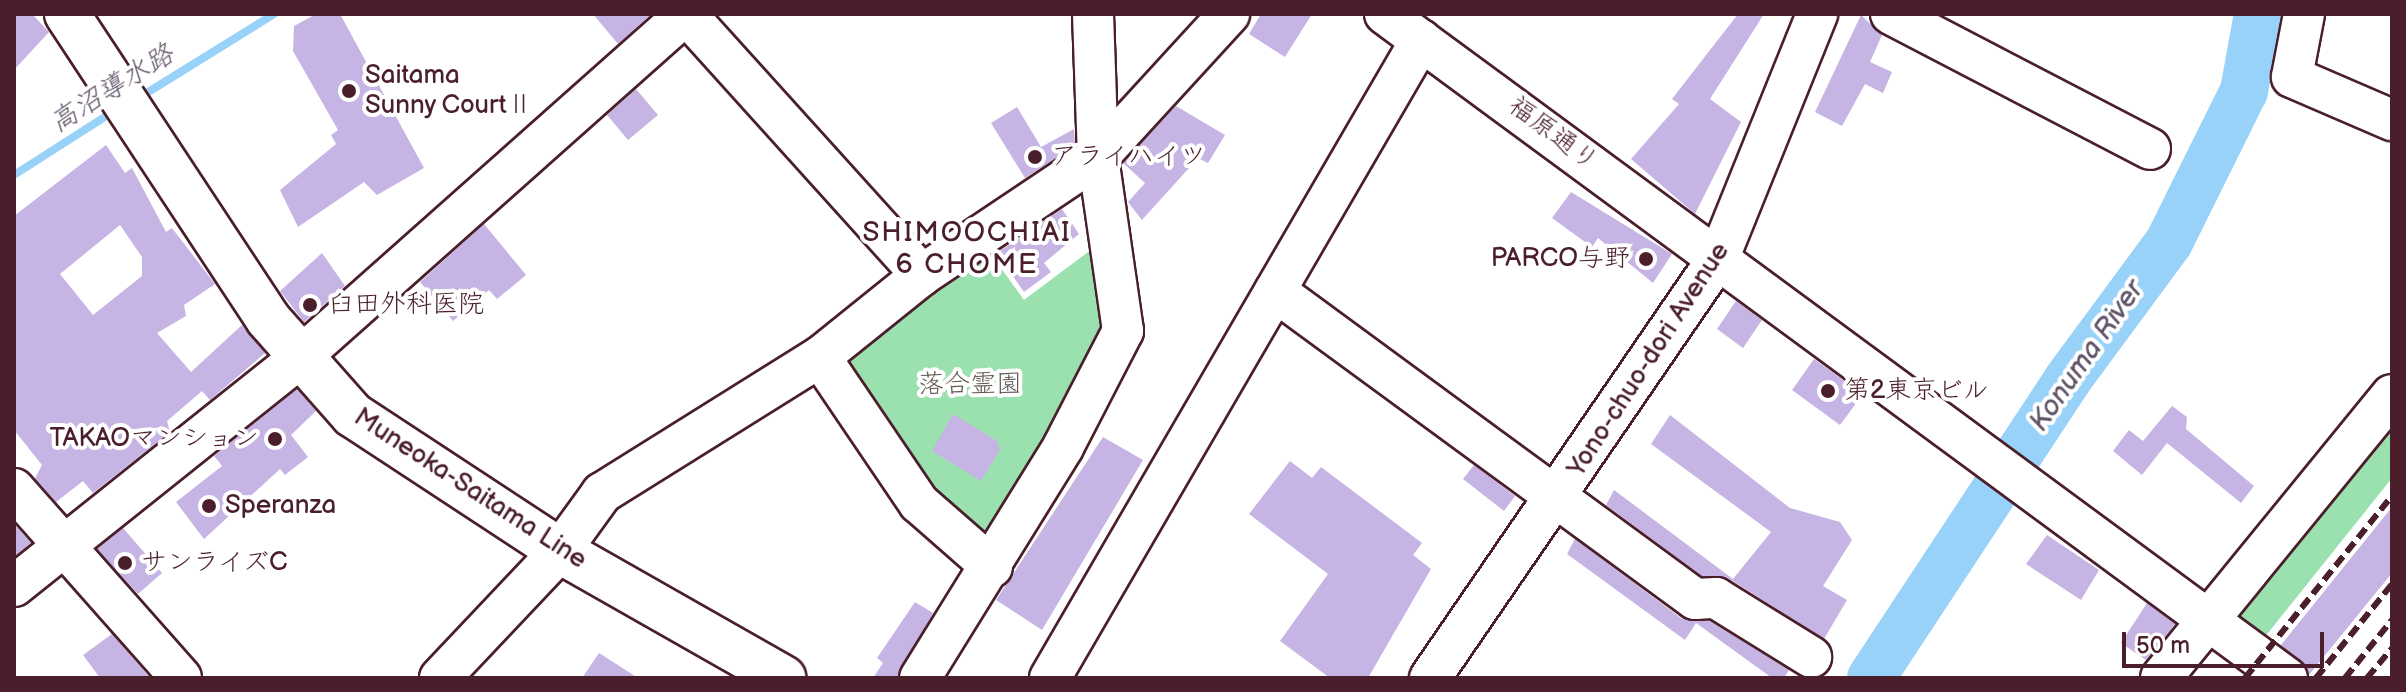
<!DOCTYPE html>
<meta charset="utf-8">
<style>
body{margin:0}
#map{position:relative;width:2406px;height:692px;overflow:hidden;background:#fff;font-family:"Balsamiq Sans","Klee One",sans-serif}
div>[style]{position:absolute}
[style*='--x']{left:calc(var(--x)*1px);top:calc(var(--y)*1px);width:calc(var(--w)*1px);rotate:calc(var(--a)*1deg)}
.green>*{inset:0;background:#9ae1af}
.stream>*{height:8px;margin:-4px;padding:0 4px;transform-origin:4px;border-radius:4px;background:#99d2f9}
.river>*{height:48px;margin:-24px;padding:0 24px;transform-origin:24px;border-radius:24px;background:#99d2f9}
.building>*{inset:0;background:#c6b4e4}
.roads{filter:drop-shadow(2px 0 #4a1f2b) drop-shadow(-2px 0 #4a1f2b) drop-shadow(0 2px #4a1f2b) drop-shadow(0 -2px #4a1f2b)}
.minor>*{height:40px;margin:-20px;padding:0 20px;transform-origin:20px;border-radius:20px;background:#fff}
.major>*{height:44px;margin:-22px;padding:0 22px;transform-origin:22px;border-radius:22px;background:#fff}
.rail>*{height:6px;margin-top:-3px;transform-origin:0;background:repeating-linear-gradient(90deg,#4a1f2b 0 12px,transparent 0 18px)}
.dots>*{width:22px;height:22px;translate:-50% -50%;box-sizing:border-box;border:4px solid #fff;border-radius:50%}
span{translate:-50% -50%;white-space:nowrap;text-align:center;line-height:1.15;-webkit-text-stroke:8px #fff;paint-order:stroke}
.poi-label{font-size:26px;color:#4a1f2b}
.left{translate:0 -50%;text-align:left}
.right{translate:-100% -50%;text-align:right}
.street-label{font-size:26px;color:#4a1f2b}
.park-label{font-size:26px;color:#625953}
.water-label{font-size:28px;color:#625569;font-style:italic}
.neighbourhood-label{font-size:28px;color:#4a1f2b;letter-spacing:2px}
.frame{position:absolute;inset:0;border:16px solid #4a1f2b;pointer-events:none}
.scale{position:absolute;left:2122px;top:632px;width:202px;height:36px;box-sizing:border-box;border:4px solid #4a1f2b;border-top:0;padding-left:10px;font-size:24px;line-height:28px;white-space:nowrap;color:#4a1f2b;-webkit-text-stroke:6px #fff;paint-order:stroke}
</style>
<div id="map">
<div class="green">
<i style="clip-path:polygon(986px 247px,1024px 300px,1092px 249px,1109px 330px,990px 543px,924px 497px,833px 358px)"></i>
<i style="clip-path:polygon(2392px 411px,2392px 478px,2260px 643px,2232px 621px)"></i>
</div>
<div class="stream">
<i style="--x:137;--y:99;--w:161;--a:-31.8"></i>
<i style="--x:14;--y:175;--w:119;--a:-32.6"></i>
</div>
<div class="river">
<i style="--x:1871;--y:678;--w:358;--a:-56.6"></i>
<i style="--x:2068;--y:379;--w:170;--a:-53.6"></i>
<i style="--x:2169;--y:242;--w:169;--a:-63.6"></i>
<i style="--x:2244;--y:91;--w:78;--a:-79.7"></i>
</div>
<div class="building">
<i style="clip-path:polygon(14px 14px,32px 14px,49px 32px,14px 70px)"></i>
<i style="clip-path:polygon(316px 14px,340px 14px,424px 168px,377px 195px,364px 182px,298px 227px,280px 190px,336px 144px,331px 135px,338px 130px,293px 51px,294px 26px)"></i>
<i style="clip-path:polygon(593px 14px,651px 14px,618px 44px)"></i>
<i style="clip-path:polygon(1261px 14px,1312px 14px,1285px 57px,1249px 34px)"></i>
<i style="clip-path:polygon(1738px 14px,1764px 14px,1710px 99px,1741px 122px,1695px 214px,1631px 159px,1679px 104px,1672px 99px)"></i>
<i style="clip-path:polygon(1861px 15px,1882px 35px,1870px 62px,1892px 72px,1883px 93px,1865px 84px,1842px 126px,1815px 112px)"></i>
<i style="clip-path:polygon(636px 89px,658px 115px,628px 140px,607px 115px)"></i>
<i style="clip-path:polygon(1176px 106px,1225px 135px,1208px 163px,1198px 158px,1142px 220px,1128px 202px,1145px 183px,1123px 163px)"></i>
<i style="clip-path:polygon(1017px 107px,1041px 147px,1074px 129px,1075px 145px,1025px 178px,991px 123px)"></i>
<i style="clip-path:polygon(evenodd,106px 145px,125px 173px,132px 168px,166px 232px,172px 228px,215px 284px,184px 305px,186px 316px,157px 333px,191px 372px,242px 325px,265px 353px,210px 400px,202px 391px,167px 421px,170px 432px,93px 493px,83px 481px,56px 502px,35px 478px,42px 465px,14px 430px,14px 216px,106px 145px,120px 225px,142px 257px,142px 276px,93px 315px,60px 274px,120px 225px)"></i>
<i style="clip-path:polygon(1571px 192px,1672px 254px,1653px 283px,1598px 238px,1592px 247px,1552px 218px)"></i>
<i style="clip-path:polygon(1062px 209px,1079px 234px,1044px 263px,1051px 272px,1024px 292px,997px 253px)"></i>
<i style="clip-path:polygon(484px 224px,526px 275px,497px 299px,489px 290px,453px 321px,420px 282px)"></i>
<i style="clip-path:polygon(322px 253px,345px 286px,304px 322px,280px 291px)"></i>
<i style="clip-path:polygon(1736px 301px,1762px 320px,1743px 348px,1717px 329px)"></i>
<i style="clip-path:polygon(1814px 359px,1863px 394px,1840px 425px,1792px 390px)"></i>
<i style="clip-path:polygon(297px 389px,316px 411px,291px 435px,308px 457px,285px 475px,280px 469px,204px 539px,176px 502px,222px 466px,214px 456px)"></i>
<i style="clip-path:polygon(2172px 406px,2187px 417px,2186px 429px,2254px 486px,2241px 503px,2167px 443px,2142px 475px,2113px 451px,2129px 430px,2143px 441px)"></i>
<i style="clip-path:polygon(953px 414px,997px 441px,1000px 450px,981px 481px,932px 451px)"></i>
<i style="clip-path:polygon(1670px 415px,1790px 508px,1840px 522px,1852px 540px,1823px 586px,1847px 600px,1824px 639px,1728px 578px,1702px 576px,1606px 505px,1614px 490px,1733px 579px,1771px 532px,1651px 444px)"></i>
<i style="clip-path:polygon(1103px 437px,1143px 460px,1042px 630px,996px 600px)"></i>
<i style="clip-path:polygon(1290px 461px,1312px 478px,1321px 467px,1422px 543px,1413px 555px,1431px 569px,1368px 678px,1330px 678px,1280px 641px,1328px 574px,1249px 514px)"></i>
<i style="clip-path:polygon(1474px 465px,1515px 496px,1504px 511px,1463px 479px)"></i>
<i style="clip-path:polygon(2392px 507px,2392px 573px,2309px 675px,2281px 645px)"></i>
<i style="clip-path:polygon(14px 524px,31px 543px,14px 557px)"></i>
<i style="clip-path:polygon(123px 528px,162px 573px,138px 594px,97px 549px)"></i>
<i style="clip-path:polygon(2047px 535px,2099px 570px,2081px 600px,2026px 564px)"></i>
<i style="clip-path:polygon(1575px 539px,1681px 618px,1710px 621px,1789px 670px,1784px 678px,1772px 678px,1696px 623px,1685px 640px,1567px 554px)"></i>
<i style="clip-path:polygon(915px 602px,933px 613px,897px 678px,873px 678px,883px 663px,877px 658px)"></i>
<i style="clip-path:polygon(2147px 603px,2175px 624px,2146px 660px,2121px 643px)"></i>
<i style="clip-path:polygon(112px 634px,150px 678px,100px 678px,83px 655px)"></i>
<i style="clip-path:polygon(599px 653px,638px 678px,582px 678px)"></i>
</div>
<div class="roads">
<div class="minor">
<i style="--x:686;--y:14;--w:352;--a:47.9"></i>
<i style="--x:1385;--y:14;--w:1120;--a:36.36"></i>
<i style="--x:1891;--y:14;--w:292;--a:27.5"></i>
<i style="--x:2304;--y:14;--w:64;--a:100.8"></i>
<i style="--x:2292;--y:77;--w:109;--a:23.3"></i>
<i style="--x:1275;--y:291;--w:521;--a:36.25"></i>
<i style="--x:1695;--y:599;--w:21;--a:-3"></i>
<i style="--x:1716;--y:598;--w:112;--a:31.8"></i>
<i style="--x:820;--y:357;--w:176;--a:55.9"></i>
<i style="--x:919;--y:503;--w:97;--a:41.2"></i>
<i style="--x:14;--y:489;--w:252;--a:48.5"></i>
<i style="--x:14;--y:586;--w:364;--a:-38.6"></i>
<i style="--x:298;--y:359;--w:519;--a:-41.64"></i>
<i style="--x:440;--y:678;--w:175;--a:-46.6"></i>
<i style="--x:560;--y:551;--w:72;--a:-54.1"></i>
<i style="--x:602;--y:493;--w:257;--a:-32"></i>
<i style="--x:820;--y:357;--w:131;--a:-38.8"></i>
<i style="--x:922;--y:275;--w:212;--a:-33.8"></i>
<i style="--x:1098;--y:157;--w:194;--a:-47.5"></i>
<i style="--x:920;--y:678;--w:272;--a:-58.2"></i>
<i style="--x:1063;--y:447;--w:131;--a:-62.7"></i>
<i style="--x:1123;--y:331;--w:176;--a:-98.2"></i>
<i style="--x:1098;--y:157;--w:143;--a:-92"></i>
<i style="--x:1050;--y:678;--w:738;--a:-59.82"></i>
<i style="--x:1430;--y:678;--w:511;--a:-55.53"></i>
<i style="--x:1719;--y:257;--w:262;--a:-68"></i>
<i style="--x:2161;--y:678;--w:365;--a:-50.8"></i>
</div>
<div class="major">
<i style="--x:67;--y:14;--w:365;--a:56.6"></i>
<i style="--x:268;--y:319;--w:128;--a:48.5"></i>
<i style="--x:353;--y:415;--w:248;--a:33.3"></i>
<i style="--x:560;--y:551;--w:257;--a:29.6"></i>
</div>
</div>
<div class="rail">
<i style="--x:2245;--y:678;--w:234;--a:-51.1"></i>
<i style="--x:2316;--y:678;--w:121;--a:-51"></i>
<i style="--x:2345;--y:678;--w:75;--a:-51"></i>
<i style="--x:2367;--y:678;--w:39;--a:-50"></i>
</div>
<div class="dots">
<i style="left:349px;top:91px;background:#4a1f2b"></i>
<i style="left:1035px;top:157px;background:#4a1f2b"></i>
<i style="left:1646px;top:259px;background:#4a1f2b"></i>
<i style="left:310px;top:305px;background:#4a1f2b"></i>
<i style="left:1828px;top:391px;background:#4a1f2b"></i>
<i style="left:275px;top:439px;background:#4a1f2b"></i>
<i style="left:209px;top:506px;background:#4a1f2b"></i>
<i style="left:125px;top:563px;background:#4a1f2b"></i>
</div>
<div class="poi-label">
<span class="left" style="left:365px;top:91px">Saitama<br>Sunny CourtⅡ</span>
<span class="left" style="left:1051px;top:157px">アライハイツ</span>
<span class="right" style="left:1630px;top:259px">PARCO与野</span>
<span class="left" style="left:328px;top:305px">臼田外科医院</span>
<span class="left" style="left:1844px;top:391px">第2東京ビル</span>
<span class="right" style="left:259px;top:439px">TAKAOマンション</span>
<span class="left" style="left:225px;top:506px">Speranza</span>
<span class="left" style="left:141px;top:563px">サンライズC</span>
</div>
<div class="street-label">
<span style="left:1553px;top:134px;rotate:37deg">福原通り</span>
<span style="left:1649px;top:360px;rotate:-57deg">Yono-chuo-dori Avenue</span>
<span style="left:470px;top:489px;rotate:33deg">Muneoka-Saitama Line</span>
</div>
<div class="park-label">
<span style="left:970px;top:385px">落合霊園</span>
</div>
<div class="water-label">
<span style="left:112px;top:89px;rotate:-32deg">高沼導水路</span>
<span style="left:2087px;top:356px;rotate:-55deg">Konuma River</span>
</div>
<div class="neighbourhood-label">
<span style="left:967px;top:249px">SHIMOOCHIAI<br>6 CHOME</span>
</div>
<div class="frame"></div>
<div class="scale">50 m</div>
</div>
